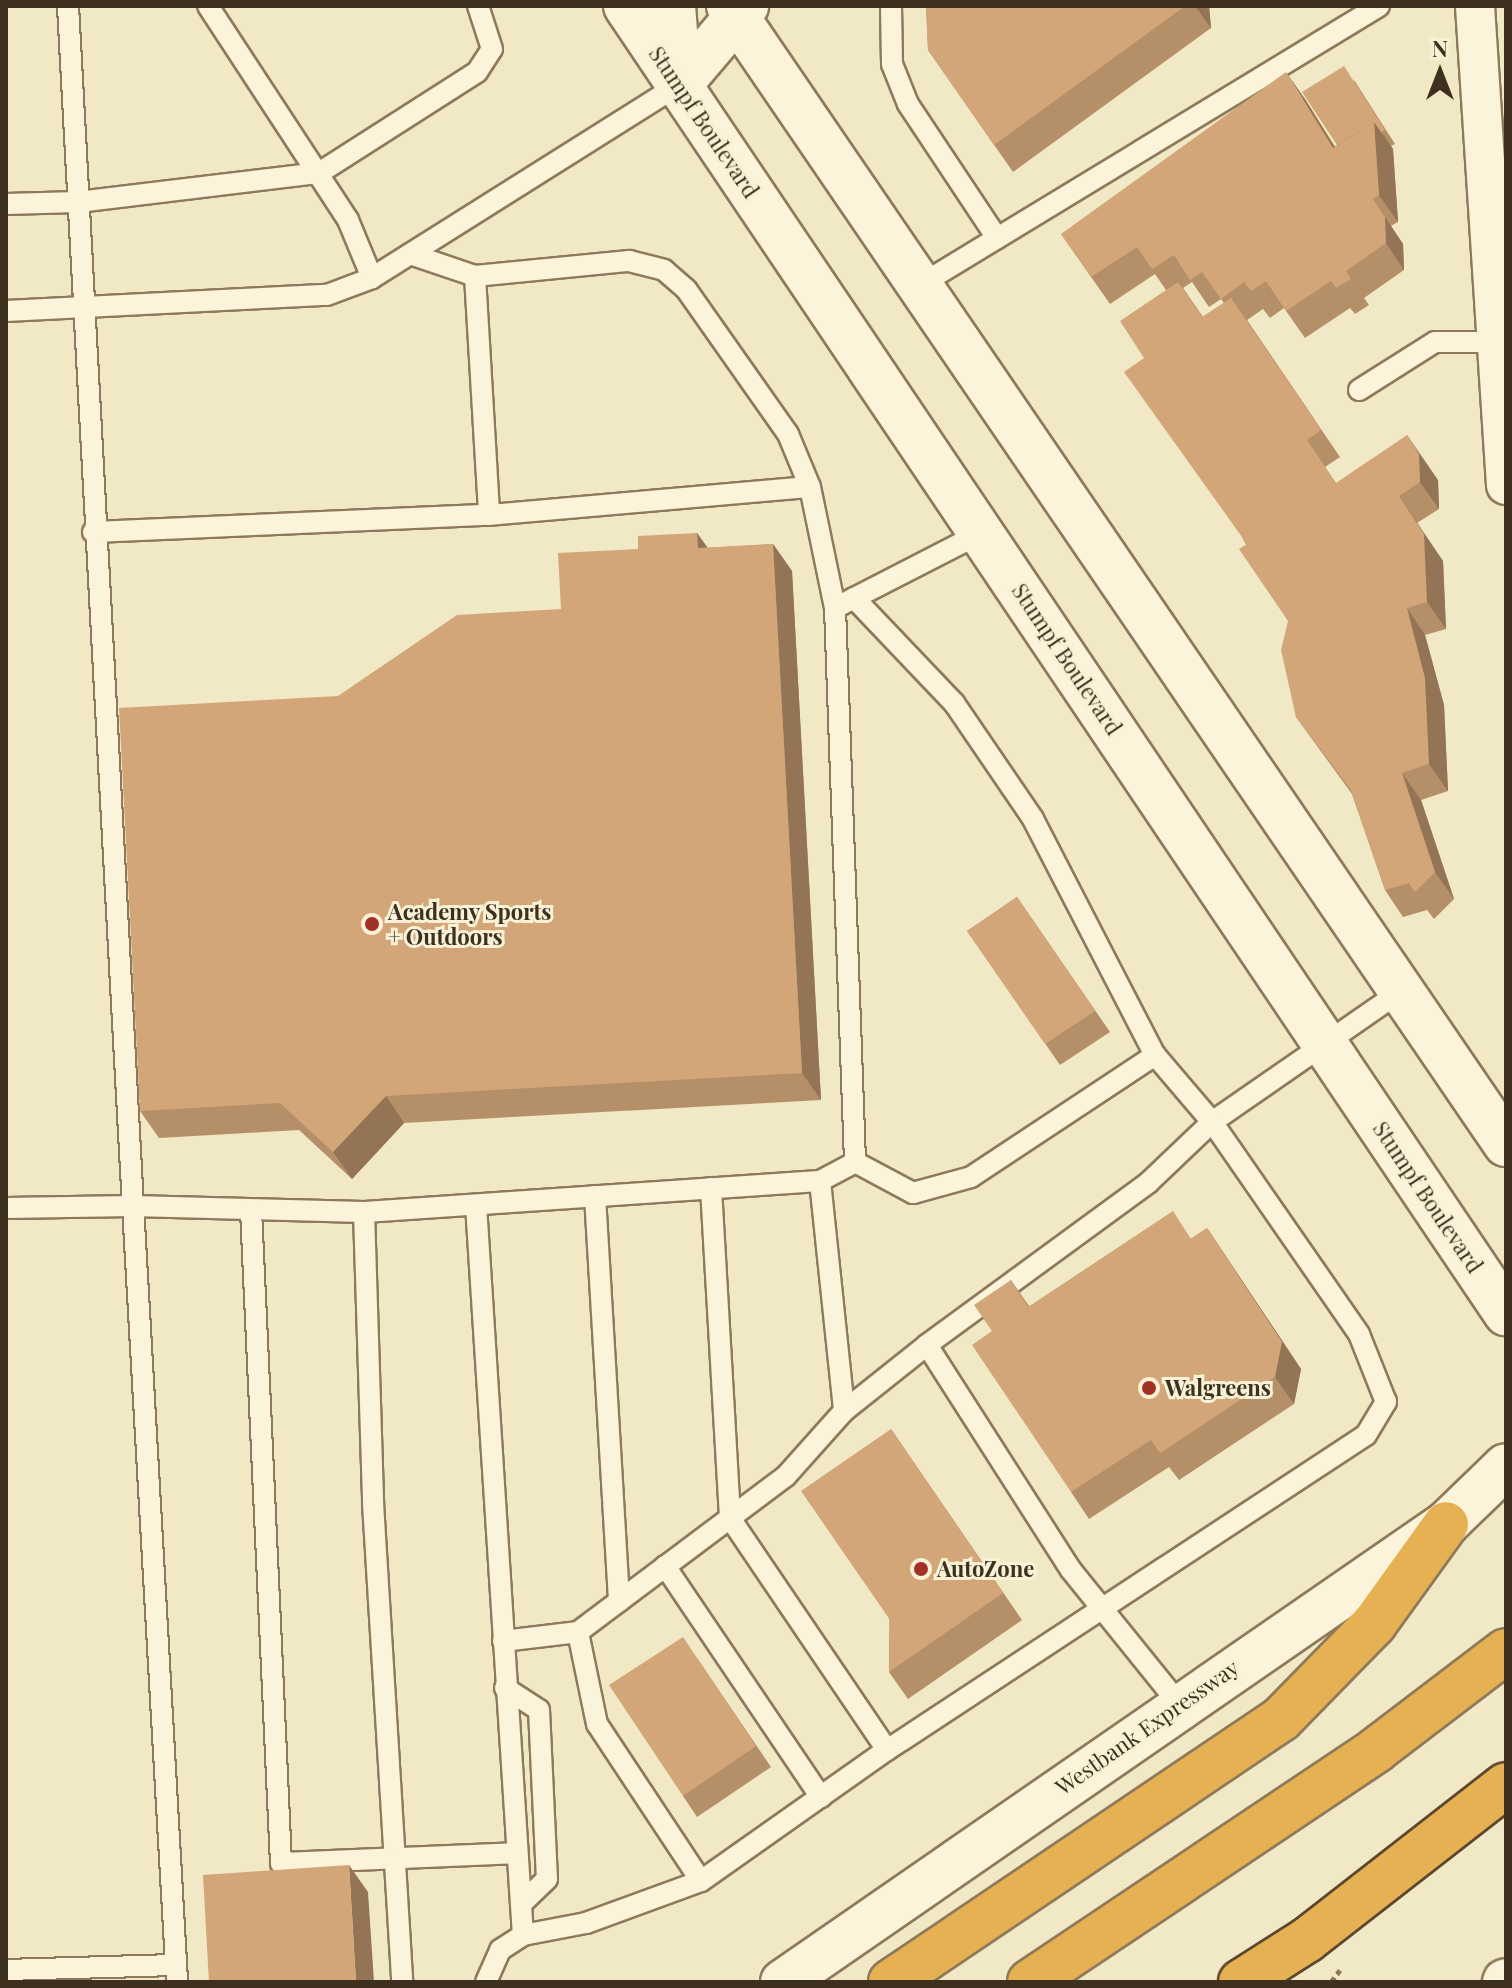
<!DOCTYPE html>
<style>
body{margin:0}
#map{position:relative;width:1512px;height:1988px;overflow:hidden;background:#f1e8c6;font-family:"Playfair Display",serif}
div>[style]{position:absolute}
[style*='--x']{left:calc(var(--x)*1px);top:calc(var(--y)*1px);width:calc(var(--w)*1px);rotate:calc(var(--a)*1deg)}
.path>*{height:5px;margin-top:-2.5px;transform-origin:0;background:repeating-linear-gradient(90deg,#8e7a5a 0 6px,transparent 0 10px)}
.roads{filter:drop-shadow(2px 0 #8e7a5a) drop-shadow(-2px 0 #8e7a5a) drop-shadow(0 2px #8e7a5a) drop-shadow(0 -2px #8e7a5a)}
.service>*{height:20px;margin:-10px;padding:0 10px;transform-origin:10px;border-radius:10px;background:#fbf4da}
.minor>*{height:38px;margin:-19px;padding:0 19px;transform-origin:19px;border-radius:19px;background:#fbf4da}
.secondary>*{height:44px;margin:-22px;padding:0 22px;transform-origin:22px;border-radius:22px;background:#fbf4da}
.motorway>*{height:44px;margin:-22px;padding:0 22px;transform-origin:22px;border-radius:22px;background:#e5b152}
.bridges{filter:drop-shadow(2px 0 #5c472e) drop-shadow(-2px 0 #5c472e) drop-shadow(0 2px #5c472e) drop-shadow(0 -2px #5c472e)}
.motorway-bridge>*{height:44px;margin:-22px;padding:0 22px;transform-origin:22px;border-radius:22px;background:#e5b152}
.wall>*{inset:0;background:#b58f68}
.shaded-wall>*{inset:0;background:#937455}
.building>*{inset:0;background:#d2a679}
.dots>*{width:22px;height:22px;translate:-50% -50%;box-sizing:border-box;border:4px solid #f8f1d6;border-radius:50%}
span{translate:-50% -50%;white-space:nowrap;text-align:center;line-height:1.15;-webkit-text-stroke:6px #f8f1d6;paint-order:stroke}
.street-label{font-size:22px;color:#3d301f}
.poi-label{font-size:22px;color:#3d301f;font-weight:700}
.left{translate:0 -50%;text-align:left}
.frame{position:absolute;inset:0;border:8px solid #3d301f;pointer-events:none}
.north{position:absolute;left:1400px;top:32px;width:80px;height:80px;-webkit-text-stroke:6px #f8f1d6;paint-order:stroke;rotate:0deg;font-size:22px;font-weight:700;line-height:32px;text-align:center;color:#3d301f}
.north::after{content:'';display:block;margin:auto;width:28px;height:36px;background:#3d301f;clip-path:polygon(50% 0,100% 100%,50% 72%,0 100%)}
</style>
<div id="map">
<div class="path">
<i style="--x:1331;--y:1982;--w:15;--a:-53"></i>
</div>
<div class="roads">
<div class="service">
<i style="--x:68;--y:6;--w:1202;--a:86.9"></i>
<i style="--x:133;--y:1206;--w:231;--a:1.5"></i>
<i style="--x:364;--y:1212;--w:291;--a:88.2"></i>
<i style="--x:373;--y:1503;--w:480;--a:86.5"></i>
<i style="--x:208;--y:6;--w:256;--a:56.8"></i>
<i style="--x:348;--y:220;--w:63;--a:67.5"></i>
<i style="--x:891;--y:6;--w:58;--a:89"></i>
<i style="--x:892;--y:64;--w:43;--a:68.2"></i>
<i style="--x:908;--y:104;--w:161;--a:56.4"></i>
<i style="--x:6;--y:204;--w:72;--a:-1.6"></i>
<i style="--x:78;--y:202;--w:243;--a:-6.9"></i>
<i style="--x:319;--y:173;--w:188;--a:-32.6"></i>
<i style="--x:477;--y:72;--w:27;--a:-57"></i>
<i style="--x:492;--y:49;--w:45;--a:-108"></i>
<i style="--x:410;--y:254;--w:69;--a:18.7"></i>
<i style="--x:475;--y:276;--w:155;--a:-5.6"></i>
<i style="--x:629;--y:261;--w:36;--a:14"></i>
<i style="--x:664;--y:270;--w:29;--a:41"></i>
<i style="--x:686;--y:289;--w:177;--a:54.9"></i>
<i style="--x:788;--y:434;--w:57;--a:67.5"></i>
<i style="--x:810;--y:487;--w:124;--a:78.3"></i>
<i style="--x:475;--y:276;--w:239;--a:86.6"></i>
<i style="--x:920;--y:285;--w:537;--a:-31.29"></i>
<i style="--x:6;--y:311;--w:321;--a:-2.9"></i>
<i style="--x:327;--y:295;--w:48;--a:-20.7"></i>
<i style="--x:372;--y:278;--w:363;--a:-32.2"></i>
<i style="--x:1359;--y:390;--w:90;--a:-32.3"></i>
<i style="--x:1435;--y:342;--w:62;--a:0"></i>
<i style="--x:93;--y:532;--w:396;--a:-2.5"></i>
<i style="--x:489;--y:515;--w:322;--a:-5"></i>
<i style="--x:981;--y:533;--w:164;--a:152.8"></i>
<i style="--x:835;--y:608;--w:554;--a:87.93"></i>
<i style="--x:855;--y:1162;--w:66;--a:28.1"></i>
<i style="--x:913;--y:1193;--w:60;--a:-15.4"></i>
<i style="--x:971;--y:1177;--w:221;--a:-33.5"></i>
<i style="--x:1155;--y:1055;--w:88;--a:49.6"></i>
<i style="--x:1212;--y:1122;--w:226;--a:-34.7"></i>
<i style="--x:854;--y:598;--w:145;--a:46.4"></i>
<i style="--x:954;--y:703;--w:140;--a:55.7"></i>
<i style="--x:1033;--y:819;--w:266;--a:62.7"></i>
<i style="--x:820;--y:1181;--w:40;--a:-28"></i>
<i style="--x:711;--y:1188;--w:331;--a:86.7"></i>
<i style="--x:730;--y:1518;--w:280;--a:55.9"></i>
<i style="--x:887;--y:1750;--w:573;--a:-33.33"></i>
<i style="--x:1366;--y:1435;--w:39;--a:-59"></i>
<i style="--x:1386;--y:1402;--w:73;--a:-111.7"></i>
<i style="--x:1359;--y:1334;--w:258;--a:-124.7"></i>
<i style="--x:1212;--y:1122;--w:88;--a:136.4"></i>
<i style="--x:1148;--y:1183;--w:274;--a:143.8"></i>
<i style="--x:595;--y:1196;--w:406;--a:86.6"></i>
<i style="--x:476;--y:1205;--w:732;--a:86.32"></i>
<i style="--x:6;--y:1208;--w:127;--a:-0.9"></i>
<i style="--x:133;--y:1206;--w:777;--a:86.75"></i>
<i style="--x:251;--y:1210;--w:654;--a:87.37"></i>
<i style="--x:281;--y:1863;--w:235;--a:-2.4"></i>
<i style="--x:364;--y:1212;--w:457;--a:-3.9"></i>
<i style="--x:820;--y:1181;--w:231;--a:84"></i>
<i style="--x:844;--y:1411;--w:106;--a:-38.5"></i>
<i style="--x:927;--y:1345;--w:267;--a:57.4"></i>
<i style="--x:1071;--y:1570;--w:172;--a:51.1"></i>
<i style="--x:665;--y:1566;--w:279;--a:56"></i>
<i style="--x:503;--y:1641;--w:76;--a:-6.8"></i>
<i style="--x:505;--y:1688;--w:40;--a:32.9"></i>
<i style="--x:539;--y:1710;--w:169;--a:87.3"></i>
<i style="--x:547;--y:1879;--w:36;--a:136"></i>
<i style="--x:701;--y:1881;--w:188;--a:-123.5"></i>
<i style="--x:597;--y:1724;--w:94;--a:-101.7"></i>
<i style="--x:578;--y:1632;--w:260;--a:-36.9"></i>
<i style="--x:786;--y:1476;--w:87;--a:-48.3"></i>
<i style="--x:6;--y:1970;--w:170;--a:-1.7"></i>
<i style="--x:486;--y:1982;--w:35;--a:-66"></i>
<i style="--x:500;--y:1950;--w:27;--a:-33"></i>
<i style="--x:523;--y:1935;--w:64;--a:-10.8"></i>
<i style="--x:586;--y:1923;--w:122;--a:-20.1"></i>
<i style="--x:701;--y:1881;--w:228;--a:-35.2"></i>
</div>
<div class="minor">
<i style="--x:1475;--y:6;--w:480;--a:86.3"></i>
</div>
<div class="secondary">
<i style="--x:626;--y:6;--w:1576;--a:56.05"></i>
<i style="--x:673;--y:6;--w:77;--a:85.5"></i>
<i style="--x:729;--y:6;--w:1378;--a:55.68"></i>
<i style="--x:679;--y:85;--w:104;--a:-49.7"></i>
<i style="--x:783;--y:1982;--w:806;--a:-34.64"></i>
<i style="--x:1446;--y:1524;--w:83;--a:-44"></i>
<i style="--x:1505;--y:1982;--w:1;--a:-45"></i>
</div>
<div class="motorway">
<i style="--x:891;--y:1982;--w:470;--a:-34"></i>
<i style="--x:1281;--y:1719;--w:133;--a:-45.6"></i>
<i style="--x:1374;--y:1624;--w:123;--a:-54.2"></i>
<i style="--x:1030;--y:1982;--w:417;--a:-33.8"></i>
<i style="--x:1376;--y:1750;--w:163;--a:-37.3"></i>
</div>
</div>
<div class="bridges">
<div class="motorway-bridge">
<i style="--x:1241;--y:1982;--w:78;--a:-32.5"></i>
<i style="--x:1307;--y:1940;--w:252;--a:-37.9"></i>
</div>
</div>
<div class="wall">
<i style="clip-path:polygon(926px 6px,1209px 6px,1211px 28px,1013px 172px,928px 50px)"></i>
<i style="clip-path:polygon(evenodd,1354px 80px,1395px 144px,1391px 146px,1393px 149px,1398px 222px,1391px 226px,1403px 244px,1404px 270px,1364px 298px,1369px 305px,1355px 314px,1350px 308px,1305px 338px,1284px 308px,1270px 318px,1263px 309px,1247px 320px,1340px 457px,1325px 467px,1336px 483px,1438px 480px,1439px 509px,1417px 523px,1443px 561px,1446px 629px,1425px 635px,1444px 705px,1448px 791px,1421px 800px,1454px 899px,1434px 919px,1427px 910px,1403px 917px,1385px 890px,1352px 794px,1296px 717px,1288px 621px,1144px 358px,1166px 290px,1155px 274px,1110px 304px,1061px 234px,1305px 99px,1334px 147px,1337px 145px,1354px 80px,1192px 282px,1209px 307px,1221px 299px,1224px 303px,1203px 317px,1183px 288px,1192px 282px)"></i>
<i style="clip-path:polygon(697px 533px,708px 548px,773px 544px,792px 571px,821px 1100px,404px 1123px,352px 1179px,299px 1130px,159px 1138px,140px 1111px,338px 696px,561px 609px,638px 549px)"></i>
<i style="clip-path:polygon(1017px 897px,1110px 1032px,1060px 1065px,967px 931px)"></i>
<i style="clip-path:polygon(1207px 1228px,1301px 1369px,1294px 1404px,1179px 1480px,1169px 1467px,1089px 1519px,1071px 1492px,992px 1331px,1011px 1280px,1029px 1306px,1192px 1238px)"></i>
<i style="clip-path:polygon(891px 1429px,1022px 1620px,908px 1699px,889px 1672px)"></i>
<i style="clip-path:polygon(697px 1658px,771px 1767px,697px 1817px,683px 1796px)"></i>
</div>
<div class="shaded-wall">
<i style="clip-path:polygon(1195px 6px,1209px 6px,1211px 28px)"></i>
<i style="clip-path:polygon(1286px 72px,1305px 99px,1352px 174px,1333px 148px)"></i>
<i style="clip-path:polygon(1374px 122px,1393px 149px,1398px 222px,1379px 195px)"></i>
<i style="clip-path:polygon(1373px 199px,1403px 244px,1404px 270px,1386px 243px)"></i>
<i style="clip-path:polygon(1407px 435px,1438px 480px,1439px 509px,1420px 482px)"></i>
<i style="clip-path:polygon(1399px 496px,1443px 561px,1446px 629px,1427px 602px)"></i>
<i style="clip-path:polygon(697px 533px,716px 560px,698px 548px)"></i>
<i style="clip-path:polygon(773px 544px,792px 571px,821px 1100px,802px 1073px)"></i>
<i style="clip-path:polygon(1407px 608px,1425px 635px,1444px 705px,1448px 791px,1429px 764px)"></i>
<i style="clip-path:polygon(1402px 773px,1421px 800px,1454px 899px,1435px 872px)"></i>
<i style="clip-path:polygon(386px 1096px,404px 1123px,352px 1179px,333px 1152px)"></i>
<i style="clip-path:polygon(1207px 1228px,1301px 1369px,1294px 1404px,1275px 1377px)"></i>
<i style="clip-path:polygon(349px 1865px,368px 1892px,374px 1982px,356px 1982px)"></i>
</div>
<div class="building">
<i style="clip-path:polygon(926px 6px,1185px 6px,994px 145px,928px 50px)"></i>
<i style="clip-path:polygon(1344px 66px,1385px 130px,1381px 132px,1374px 122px,1337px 145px,1302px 92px)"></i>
<i style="clip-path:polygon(1286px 72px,1333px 148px,1374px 122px,1379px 195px,1373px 199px,1385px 217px,1386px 243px,1346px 271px,1351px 279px,1336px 288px,1331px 281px,1286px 311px,1266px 281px,1251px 291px,1244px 282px,1221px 299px,1202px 272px,1190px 280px,1174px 255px,1152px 269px,1137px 247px,1091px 277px,1061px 234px)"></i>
<i style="clip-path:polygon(1178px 282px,1202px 317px,1231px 298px,1321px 430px,1307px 440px,1336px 483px,1407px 435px,1419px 454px,1420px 482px,1399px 496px,1424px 534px,1427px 602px,1407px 608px,1425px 678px,1429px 764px,1402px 773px,1435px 872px,1415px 892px,1409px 883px,1385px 890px,1351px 790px,1296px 717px,1281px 650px,1288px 621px,1239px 549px,1247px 544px,1124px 372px,1144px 358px,1120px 321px)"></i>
<i style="clip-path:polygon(697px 533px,698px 548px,773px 544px,802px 1073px,386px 1096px,333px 1152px,280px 1103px,140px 1111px,119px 708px,338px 696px,457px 615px,561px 609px,558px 553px,638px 549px,638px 536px)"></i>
<i style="clip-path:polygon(1017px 897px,1095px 1011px,1045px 1044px,967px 931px)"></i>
<i style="clip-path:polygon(1173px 1211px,1191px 1239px,1207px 1228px,1282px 1342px,1275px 1377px,1160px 1453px,1151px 1440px,1071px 1492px,972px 1345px,992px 1331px,974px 1305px,1011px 1280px,1028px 1307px)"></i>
<i style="clip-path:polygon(891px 1429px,1003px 1593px,889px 1672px,890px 1620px,801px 1491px)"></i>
<i style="clip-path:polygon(683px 1637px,756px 1746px,683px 1796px,609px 1685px)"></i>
<i style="clip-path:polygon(349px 1865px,356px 1982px,209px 1982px,203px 1875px)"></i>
</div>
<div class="dots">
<i style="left:372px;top:924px;background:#a13026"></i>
<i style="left:1149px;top:1388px;background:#a13026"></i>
<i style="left:921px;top:1569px;background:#a13026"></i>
</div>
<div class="street-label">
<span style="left:704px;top:122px;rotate:56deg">Stumpf Boulevard</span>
<span style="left:1067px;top:659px;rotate:56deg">Stumpf Boulevard</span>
<span style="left:1428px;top:1197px;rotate:56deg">Stumpf Boulevard</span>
<span style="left:1147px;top:1727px;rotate:-35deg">Westbank Expressway</span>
</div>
<div class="poi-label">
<span class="left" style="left:388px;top:924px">Academy Sports<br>+ Outdoors</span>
<span class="left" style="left:1165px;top:1388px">Walgreens</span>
<span class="left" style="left:937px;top:1569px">AutoZone</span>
</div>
<div class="frame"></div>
<div class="north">N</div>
</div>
